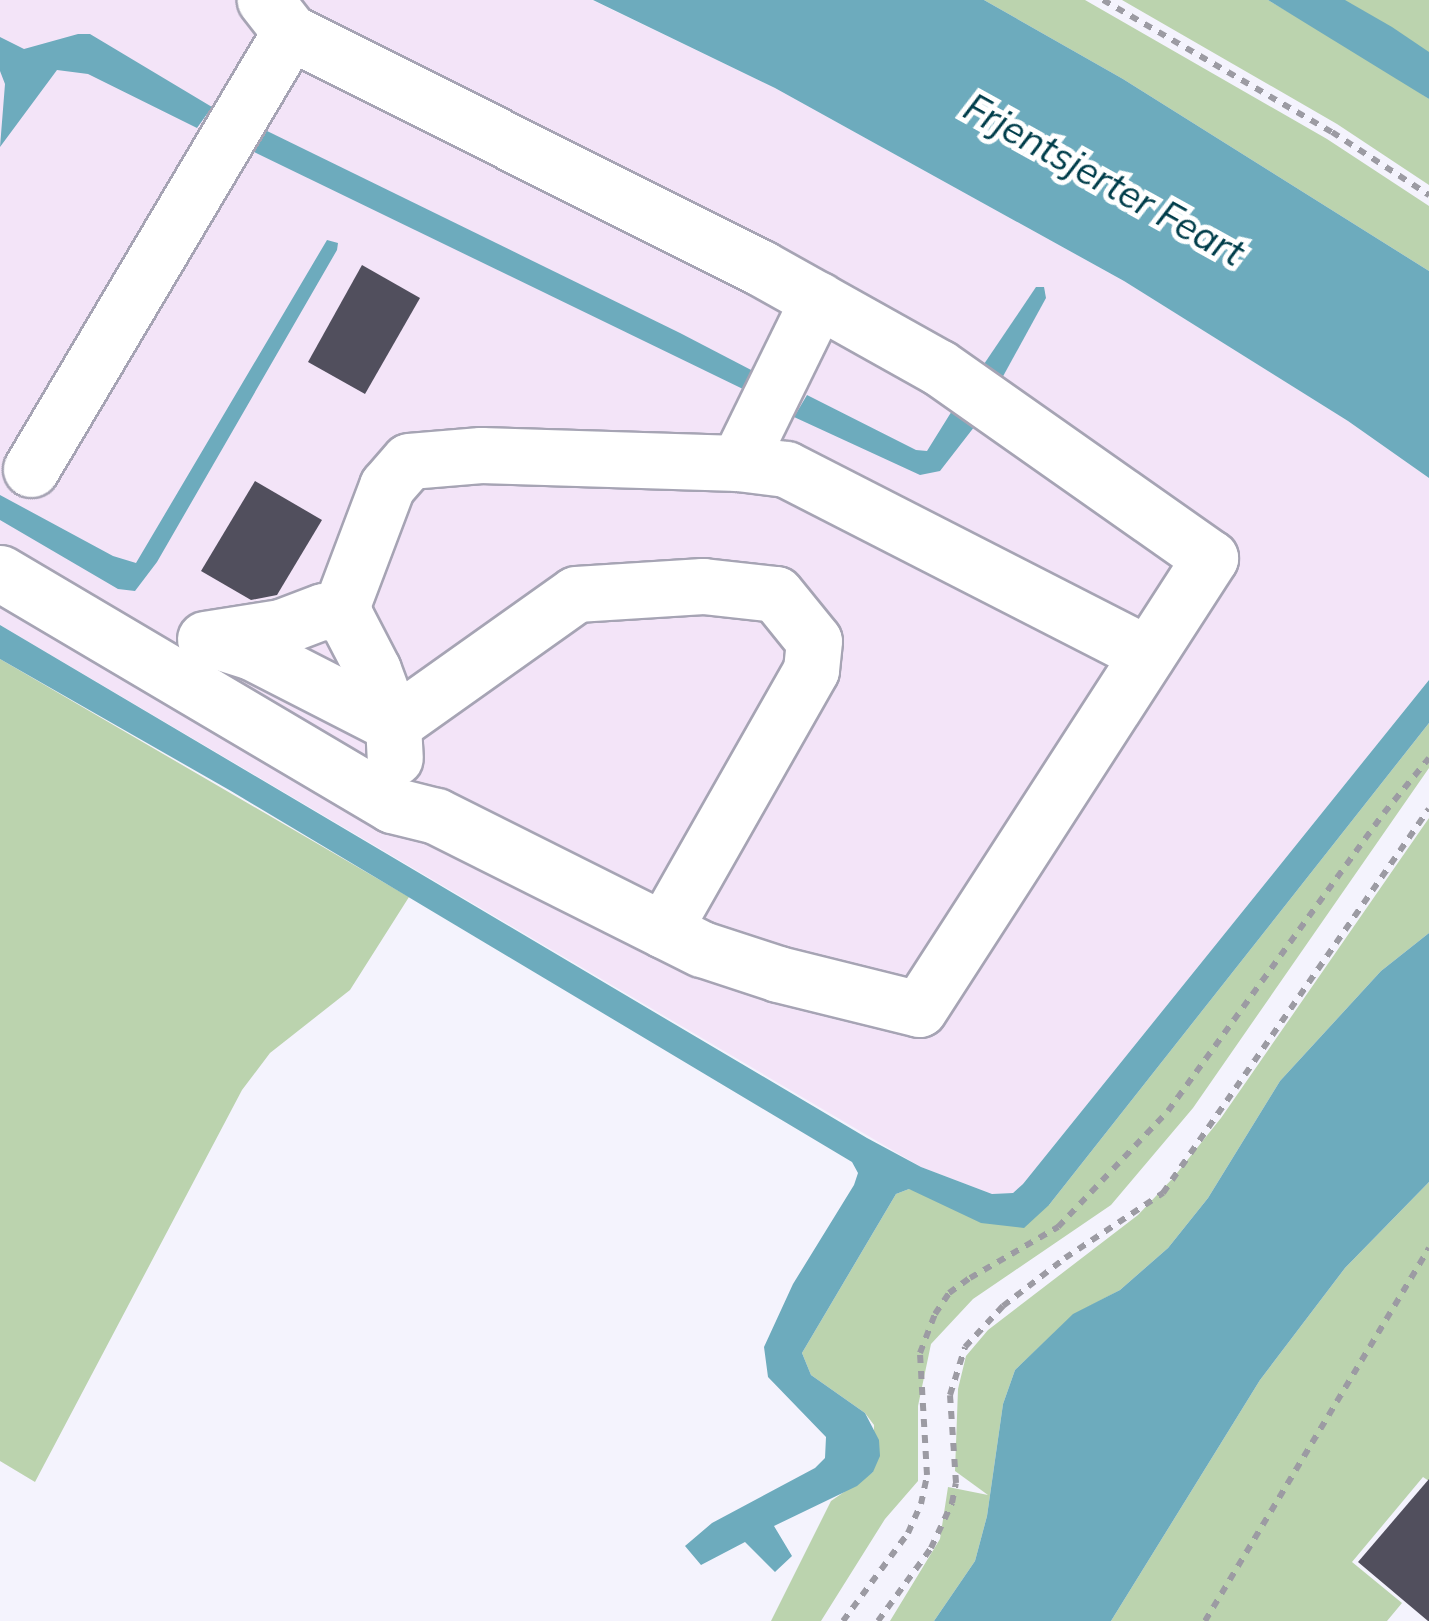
<!DOCTYPE html>
<style>
body{margin:0}
#map{position:relative;width:1429px;height:1621px;overflow:hidden;background:#f4f3fd;font-family:Mulish,sans-serif}
div>[style]{position:absolute}
[style*='--x']{left:calc(var(--x)*1px);top:calc(var(--y)*1px);width:calc(var(--w)*1px);rotate:calc(var(--a)*1deg)}
.industrial>*{inset:0;background:#f3e4f8}
.green>*{inset:0;background:#bbd3ae}
.water>*{inset:0;background:#6dabbd}
.building>*{inset:0;background:#514f5d}
.path>*{height:6px;margin-top:-3px;transform-origin:0;background:repeating-linear-gradient(90deg,#9c9ba3 0 8px,transparent 0 16px)}
.roads{filter:drop-shadow(2px 0 #a6a4b4) drop-shadow(-2px 0 #a6a4b4) drop-shadow(0 2px #a6a4b4) drop-shadow(0 -2px #a6a4b4)}
.minor>*{height:55px;margin:-27.5px;padding:0 27.5px;transform-origin:27.5px;border-radius:27.5px;background:#fff}
span{translate:-50% -50%;white-space:nowrap;text-align:center;line-height:1.15;-webkit-text-stroke:10px #fff;paint-order:stroke}
.water-label{font-size:38px;color:#003d4a;font-style:italic}
</style>
<div id="map">
<div class="industrial">
<i style="clip-path:polygon(0 0,592px 0,775px 88px,1124px 281px,1348px 421px,1429px 478px,1429px 680px,1023px 1184px,1013px 1193px,992px 1194px,921px 1167px,0 625px)"></i>
</div>
<div class="green">
<i style="clip-path:polygon(984px 0,1085px 0,1327px 139px,1429px 206px,1429px 271px,1123px 79px)"></i>
<i style="clip-path:polygon(1122px 0,1268px 0,1371px 60px,1429px 99px,1429px 185px,1337px 124px)"></i>
<i style="clip-path:polygon(1307px 0,1429px 0,1429px 76px)"></i>
<i style="clip-path:polygon(0 659px,409px 897px,350px 990px,270px 1053px,242px 1090px,35px 1482px,0 1461px)"></i>
<i style="clip-path:polygon(1429px 723px,1429px 768px,1193px 1108px,1111px 1205px,973px 1299px,931px 1344px,918px 1406px,918px 1481px,885px 1519px,821px 1621px,771px 1621px,831px 1501px,873px 1472px,874px 1425px,865px 1413px,811px 1375px,802px 1353px,896px 1194px,909px 1189px,1049px 1205px)"></i>
<i style="clip-path:polygon(1429px 818px,1429px 933px,1381px 971px,1280px 1081px,1208px 1198px,1168px 1248px,1120px 1290px,1073px 1315px,1015px 1370px,1003px 1404px,987px 1516px,975px 1561px,934px 1621px,890px 1621px,940px 1539px,948px 1487px,988px 1495px,955px 1471px,958px 1389px,966px 1356px,988px 1330px,1138px 1215px,1173px 1178px,1221px 1118px)"></i>
<i style="clip-path:polygon(1429px 1182px,1429px 1481px,1423px 1477px,1352px 1562px,1402px 1603px,1387px 1621px,1111px 1621px,1260px 1380px,1345px 1268px)"></i>
</div>
<div class="water">
<i style="clip-path:polygon(593px 0,984px 0,1123px 79px,1429px 271px,1429px 478px,1348px 421px,1124px 281px,775px 88px)"></i>
<i style="clip-path:polygon(1268px 0,1345px 0,1392px 27px,1429px 52px,1429px 99px)"></i>
<i style="clip-path:polygon(78px 34px,90px 34px,212px 107px,197px 128px,88px 74px,57px 70px,0 147px,5px 84px,0 71px,0 37px,24px 49px)"></i>
<i style="clip-path:polygon(263px 129px,680px 333px,755px 372px,745px 390px,250px 150px)"></i>
<i style="clip-path:polygon(327px 240px,338px 243px,337px 250px,157px 562px,135px 591px,118px 589px,0 520px,0 495px,113px 556px,136px 563px)"></i>
<i style="clip-path:polygon(1036px 287px,1044px 287px,1046px 298px,1001px 380px,982px 367px)"></i>
<i style="clip-path:polygon(807px 395px,916px 450px,927px 451px,955px 406px,978px 422px,940px 471px,920px 475px,794px 417px)"></i>
<i style="clip-path:polygon(0 625px,867px 1138px,921px 1167px,992px 1194px,1013px 1193px,1023px 1184px,1429px 680px,1429px 723px,1049px 1205px,1024px 1228px,981px 1223px,909px 1189px,896px 1194px,802px 1353px,811px 1375px,865px 1413px,879px 1440px,880px 1456px,873px 1472px,857px 1486px,774px 1526px,792px 1556px,775px 1572px,745px 1542px,701px 1565px,685px 1546px,712px 1523px,815px 1468px,825px 1458px,826px 1437px,768px 1377px,764px 1347px,793px 1284px,854px 1185px,858px 1173px,852px 1162px,231px 791px,0 659px)"></i>
<i style="clip-path:polygon(1429px 933px,1429px 1182px,1345px 1268px,1260px 1380px,1111px 1621px,934px 1621px,975px 1561px,987px 1516px,1003px 1404px,1015px 1370px,1073px 1314px,1120px 1290px,1168px 1248px,1208px 1198px,1280px 1081px,1381px 971px)"></i>
</div>
<div class="building">
<i style="clip-path:polygon(362px 265px,420px 298px,365px 394px,308px 362px)"></i>
<i style="clip-path:polygon(255px 481px,322px 520px,277px 595px,251px 600px,201px 571px)"></i>
<i style="clip-path:polygon(1429px 1479px,1429px 1621px,1428px 1621px,1358px 1562px)"></i>
</div>
<div class="path">
<i style="--x:1103;--y:0;--w:264;--a:30"></i>
<i style="--x:1332;--y:132;--w:116;--a:33"></i>
<i style="--x:843;--y:1621;--w:109;--a:-53.5"></i>
<i style="--x:908;--y:1533;--w:32;--a:-66"></i>
<i style="--x:921;--y:1504;--w:30;--a:-78"></i>
<i style="--x:927;--y:1475;--w:122;--a:-93.3"></i>
<i style="--x:920;--y:1353;--w:42;--a:-69"></i>
<i style="--x:935;--y:1314;--w:25;--a:-56"></i>
<i style="--x:949;--y:1293;--w:26;--a:-36"></i>
<i style="--x:970;--y:1278;--w:102;--a:-30.1"></i>
<i style="--x:1058;--y:1227;--w:160;--a:-46.5"></i>
<i style="--x:1168;--y:1111;--w:368;--a:-54.1"></i>
<i style="--x:1384;--y:813;--w:71;--a:-50.7"></i>
<i style="--x:878;--y:1621;--w:90;--a:-54"></i>
<i style="--x:931;--y:1548;--w:50;--a:-65"></i>
<i style="--x:952;--y:1503;--w:20;--a:-79"></i>
<i style="--x:956;--y:1483;--w:88;--a:-93.9"></i>
<i style="--x:950;--y:1395;--w:50;--a:-72.6"></i>
<i style="--x:965;--y:1347;--w:56;--a:-47.2"></i>
<i style="--x:1003;--y:1306;--w:78;--a:-37.7"></i>
<i style="--x:1065;--y:1258;--w:118;--a:-33.6"></i>
<i style="--x:1163;--y:1193;--w:467;--a:-55.3"></i>
<i style="--x:1205;--y:1621;--w:435;--a:-59"></i>
</div>
<div class="roads">
<div class="minor">
<i style="--x:738;--y:463;--w:182;--a:-63.9"></i>
<i style="--x:31;--y:469;--w:508;--a:-59.35"></i>
<i style="--x:0;--y:573;--w:456;--a:30.6"></i>
<i style="--x:392;--y:805;--w:45;--a:14"></i>
<i style="--x:436;--y:816;--w:297;--a:26.6"></i>
<i style="--x:702;--y:949;--w:80;--a:18.2"></i>
<i style="--x:778;--y:974;--w:145;--a:13.9"></i>
<i style="--x:919;--y:1009;--w:537;--a:-57.17"></i>
<i style="--x:1210;--y:558;--w:332;--a:-144.9"></i>
<i style="--x:938;--y:367;--w:203;--a:-150.8"></i>
<i style="--x:761;--y:268;--w:527;--a:-153.39"></i>
<i style="--x:290;--y:32;--w:41;--a:-128"></i>
<i style="--x:339;--y:613;--w:136;--a:-69.3"></i>
<i style="--x:387;--y:486;--w:33;--a:-49"></i>
<i style="--x:409;--y:461;--w:72;--a:-4.8"></i>
<i style="--x:481;--y:455;--w:257;--a:1.8"></i>
<i style="--x:738;--y:463;--w:48;--a:7.1"></i>
<i style="--x:786;--y:469;--w:406;--a:27.1"></i>
<i style="--x:205;--y:639;--w:77;--a:-9"></i>
<i style="--x:281;--y:627;--w:45;--a:-20.9"></i>
<i style="--x:323;--y:611;--w:23;--a:13"></i>
<i style="--x:345;--y:616;--w:61;--a:62.6"></i>
<i style="--x:373;--y:670;--w:58;--a:69.7"></i>
<i style="--x:393;--y:724;--w:34;--a:87"></i>
<i style="--x:211;--y:639;--w:43;--a:17.6"></i>
<i style="--x:252;--y:652;--w:158;--a:27.1"></i>
<i style="--x:393;--y:724;--w:224;--a:-35.4"></i>
<i style="--x:576;--y:594;--w:127;--a:-3.6"></i>
<i style="--x:703;--y:586;--w:73;--a:6.3"></i>
<i style="--x:776;--y:594;--w:60;--a:51"></i>
<i style="--x:814;--y:641;--w:29;--a:96"></i>
<i style="--x:811;--y:670;--w:299;--a:119.6"></i>
</div>
</div>
<div class="water-label">
<span style="left:1104px;top:180px;rotate:29deg">Frjentsjerter Feart</span>
</div>
</div>
